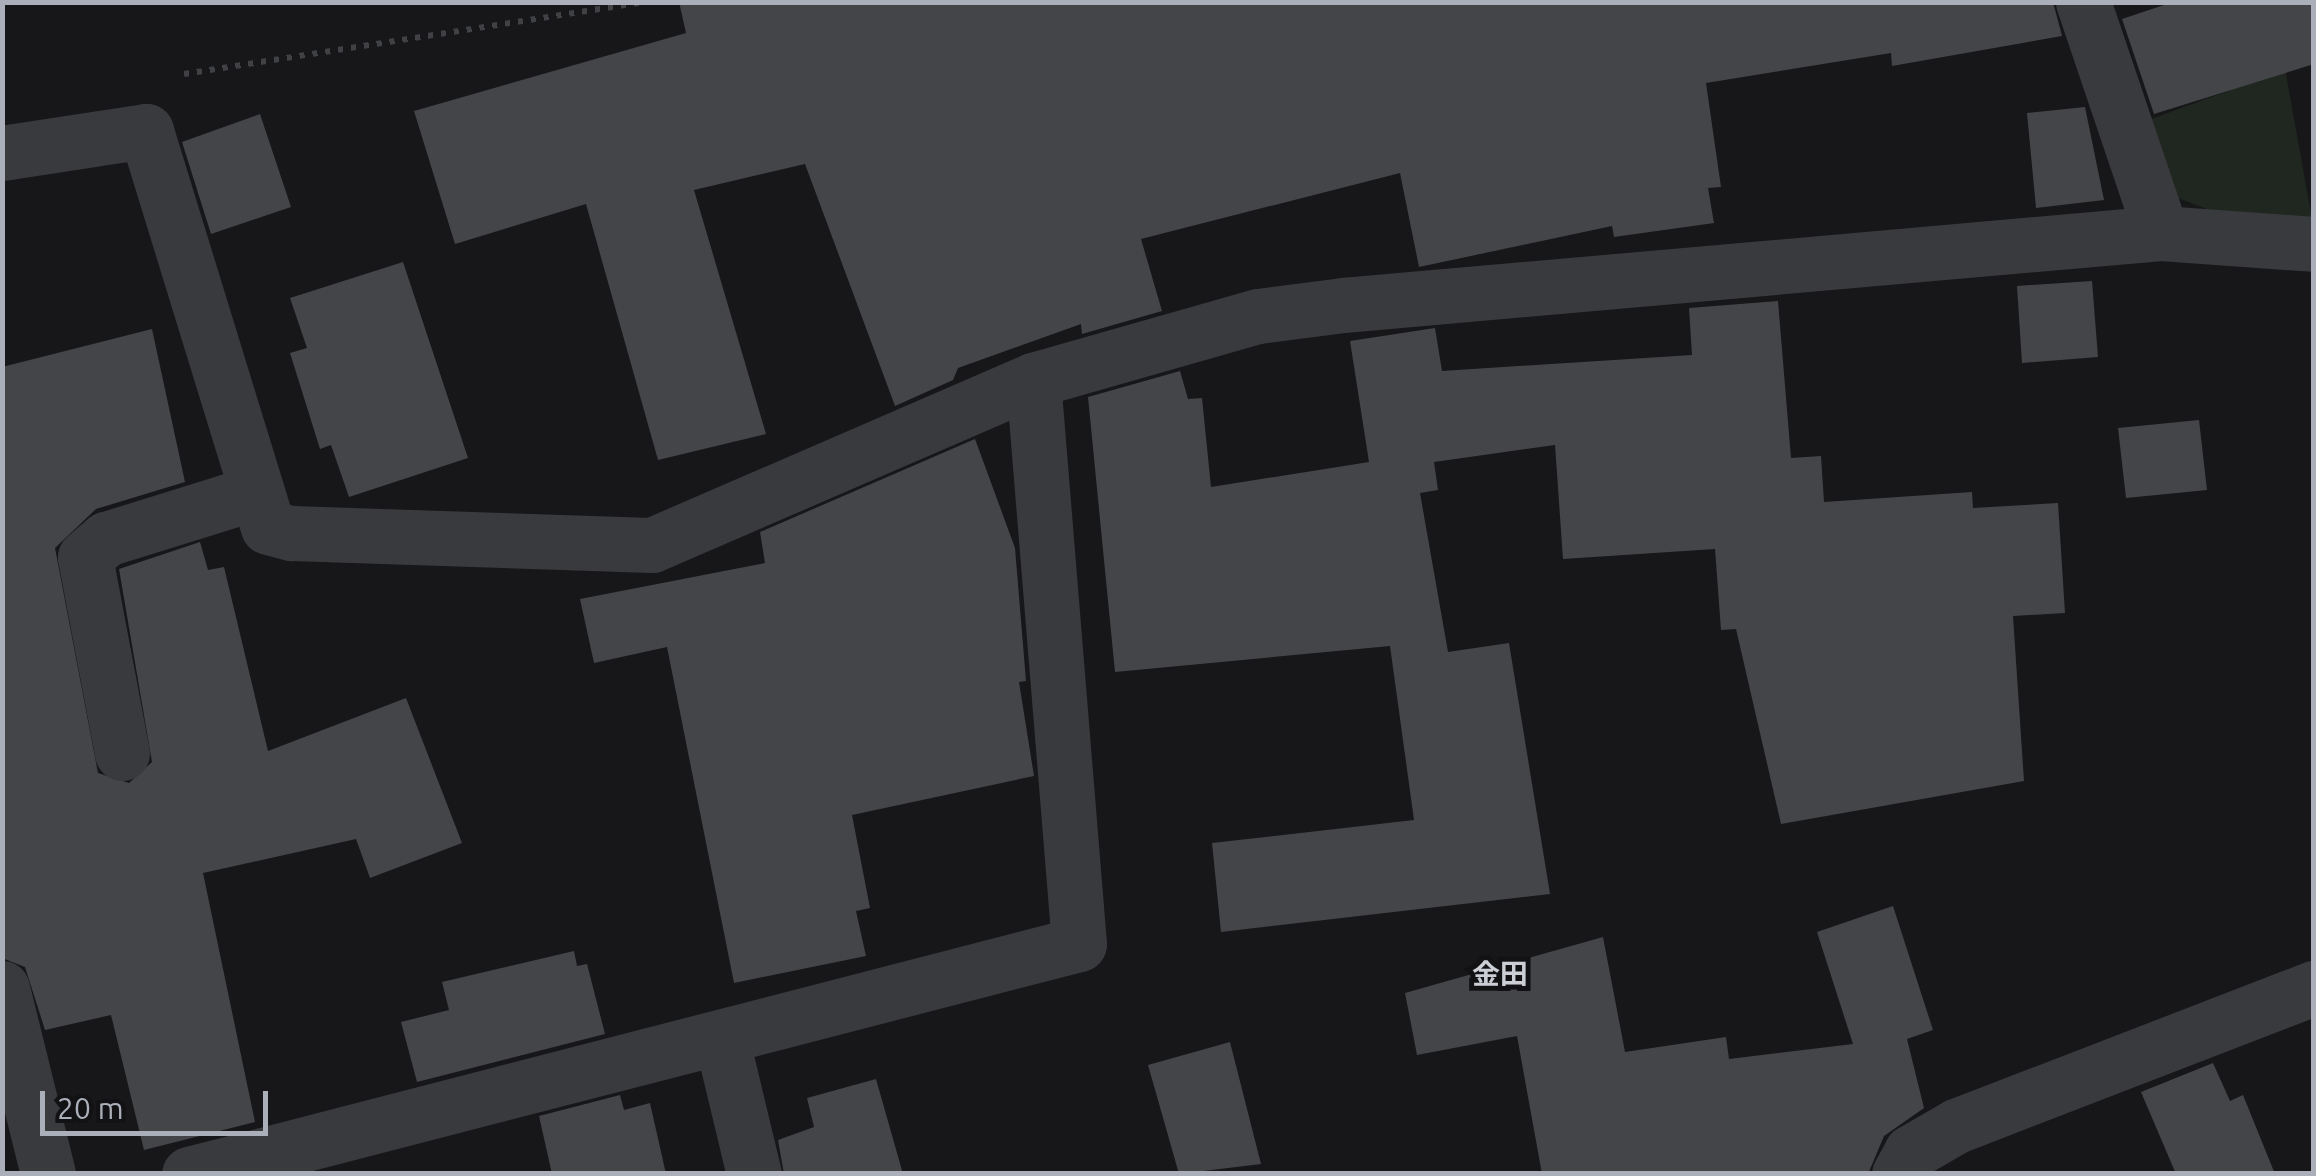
<!DOCTYPE html>
<meta charset="utf-8">
<style>
body{margin:0}
#map{position:relative;width:2316px;height:1176px;overflow:hidden;background:#171719;font-family:Ubuntu,"Noto Sans JP",sans-serif}
div>[style]{position:absolute}
[style*='--x']{left:calc(var(--x)*1px);top:calc(var(--y)*1px);width:calc(var(--w)*1px);rotate:calc(var(--a)*1deg)}
.green>*{inset:0;background:#1f2720}
.building>*{inset:0;background:#444549}
.path>*{height:6px;margin-top:-3px;transform-origin:0;background:repeating-linear-gradient(90deg,#3f4145 0 5px,transparent 0 13px)}
.minor>*{height:55px;margin:-27.5px;padding:0 27.5px;transform-origin:27.5px;border-radius:27.5px;background:#393a3e}
span{translate:-50% -50%;white-space:nowrap;text-align:center;line-height:1.15;-webkit-text-stroke:10px #121214;paint-order:stroke}
.neighbourhood-label{font-size:28px;color:#cbced5;font-weight:700}
.frame{position:absolute;inset:0;border:5px solid #aaafb9;pointer-events:none}
.scale{position:absolute;left:40px;top:1091px;width:228px;height:45px;box-sizing:border-box;border:5px solid #aaafb9;border-top:0;padding-left:12px;font-size:30px;line-height:35px;white-space:nowrap;color:#aaafb9;-webkit-text-stroke:8px #121214;paint-order:stroke}
</style>
<div id="map">
<div class="green">
<i style="clip-path:polygon(2280px 41px,2313px 224px,2207px 209px,2170px 195px,2146px 121px,2228px 91px)"></i>
</div>
<div class="building">
<i style="clip-path:polygon(679px 2px,2053px 2px,2062px 36px,1892px 66px,1891px 53px,1706px 83px,1721px 187px,1708px 188px,1714px 223px,1614px 237px,1612px 226px,1419px 267px,1400px 173px,1141px 239px,1162px 311px,1082px 334px,1081px 324px,958px 368px,953px 380px,895px 406px,805px 164px,694px 190px,766px 434px,658px 460px,586px 204px,455px 244px,414px 111px,686px 33px)"></i>
<i style="clip-path:polygon(2173px 2px,2314px 2px,2314px 64px,2154px 114px,2122px 19px)"></i>
<i style="clip-path:polygon(2085px 107px,2104px 200px,2036px 208px,2027px 113px)"></i>
<i style="clip-path:polygon(260px 114px,291px 207px,211px 234px,182px 142px)"></i>
<i style="clip-path:polygon(403px 262px,468px 458px,349px 497px,331px 445px,320px 449px,290px 353px,307px 348px,290px 298px)"></i>
<i style="clip-path:polygon(2092px 281px,2098px 357px,2022px 363px,2017px 286px)"></i>
<i style="clip-path:polygon(1778px 301px,1791px 458px,1821px 456px,1824px 502px,1972px 492px,1973px 508px,2058px 503px,2065px 613px,2013px 616px,2024px 781px,1781px 824px,1736px 629px,1721px 630px,1715px 549px,1563px 559px,1555px 445px,1434px 462px,1438px 490px,1420px 493px,1448px 652px,1509px 643px,1550px 894px,1221px 932px,1212px 843px,1414px 820px,1390px 646px,1115px 672px,1088px 397px,1180px 371px,1188px 399px,1202px 398px,1211px 487px,1369px 462px,1350px 341px,1435px 328px,1442px 371px,1692px 355px,1689px 308px)"></i>
<i style="clip-path:polygon(152px 329px,185px 482px,96px 509px,55px 548px,98px 773px,129px 783px,152px 762px,119px 569px,200px 542px,208px 570px,224px 567px,268px 751px,406px 698px,462px 843px,370px 878px,356px 839px,203px 873px,255px 1122px,144px 1150px,111px 1015px,45px 1030px,25px 967px,2px 958px,2px 367px)"></i>
<i style="clip-path:polygon(2199px 420px,2207px 490px,2126px 498px,2118px 428px)"></i>
<i style="clip-path:polygon(975px 439px,1015px 548px,1026px 681px,1019px 682px,1034px 776px,852px 815px,870px 908px,856px 911px,866px 956px,734px 983px,667px 647px,594px 663px,580px 599px,765px 563px,760px 532px)"></i>
<i style="clip-path:polygon(1893px 906px,1933px 1030px,1907px 1039px,1924px 1108px,1884px 1136px,1868px 1174px,1542px 1174px,1517px 1036px,1417px 1055px,1405px 993px,1603px 937px,1625px 1052px,1726px 1037px,1729px 1059px,1853px 1044px,1817px 932px)"></i>
<i style="clip-path:polygon(574px 951px,577px 966px,587px 964px,605px 1034px,417px 1082px,401px 1022px,449px 1010px,442px 982px)"></i>
<i style="clip-path:polygon(1230px 1042px,1261px 1164px,1179px 1174px,1148px 1065px)"></i>
<i style="clip-path:polygon(2213px 1063px,2230px 1101px,2243px 1095px,2275px 1174px,2176px 1174px,2141px 1092px)"></i>
<i style="clip-path:polygon(876px 1079px,903px 1174px,784px 1174px,778px 1140px,814px 1127px,807px 1098px)"></i>
<i style="clip-path:polygon(620px 1095px,624px 1110px,650px 1103px,666px 1174px,552px 1174px,539px 1116px)"></i>
</div>
<div class="path">
<i style="--x:184;--y:74;--w:464;--a:-8.9"></i>
</div>
<div class="minor">
<i style="--x:2083;--y:2;--w:244;--a:71.3"></i>
<i style="--x:2;--y:153;--w:146;--a:-8.7"></i>
<i style="--x:146;--y:131;--w:414;--a:72.9"></i>
<i style="--x:268;--y:527;--w:24;--a:15"></i>
<i style="--x:291;--y:533;--w:361;--a:1.9"></i>
<i style="--x:652;--y:545;--w:415;--a:-23.4"></i>
<i style="--x:122;--y:753;--w:199;--a:-100.7"></i>
<i style="--x:85;--y:557;--w:28;--a:-41"></i>
<i style="--x:106;--y:539;--w:158;--a:-17.3"></i>
<i style="--x:2;--y:988;--w:192;--a:76.1"></i>
<i style="--x:722;--y:1041;--w:137;--a:76.5"></i>
<i style="--x:189;--y:1174;--w:919;--a:-14.49"></i>
<i style="--x:1079;--y:944;--w:566;--a:-94.66"></i>
<i style="--x:1033;--y:380;--w:234;--a:-15.9"></i>
<i style="--x:1258;--y:316;--w:86;--a:-7.4"></i>
<i style="--x:1343;--y:305;--w:821;--a:-5.03"></i>
<i style="--x:2161;--y:233;--w:153;--a:4.1"></i>
<i style="--x:1899;--y:1174;--w:25;--a:-61"></i>
<i style="--x:1911;--y:1152;--w:52;--a:-30"></i>
<i style="--x:1956;--y:1126;--w:384;--a:-21.1"></i>
</div>
<div class="neighbourhood-label">
<span style="left:1500px;top:974px">金田</span>
</div>
<div class="frame"></div>
<div class="scale">20 m</div>
</div>
